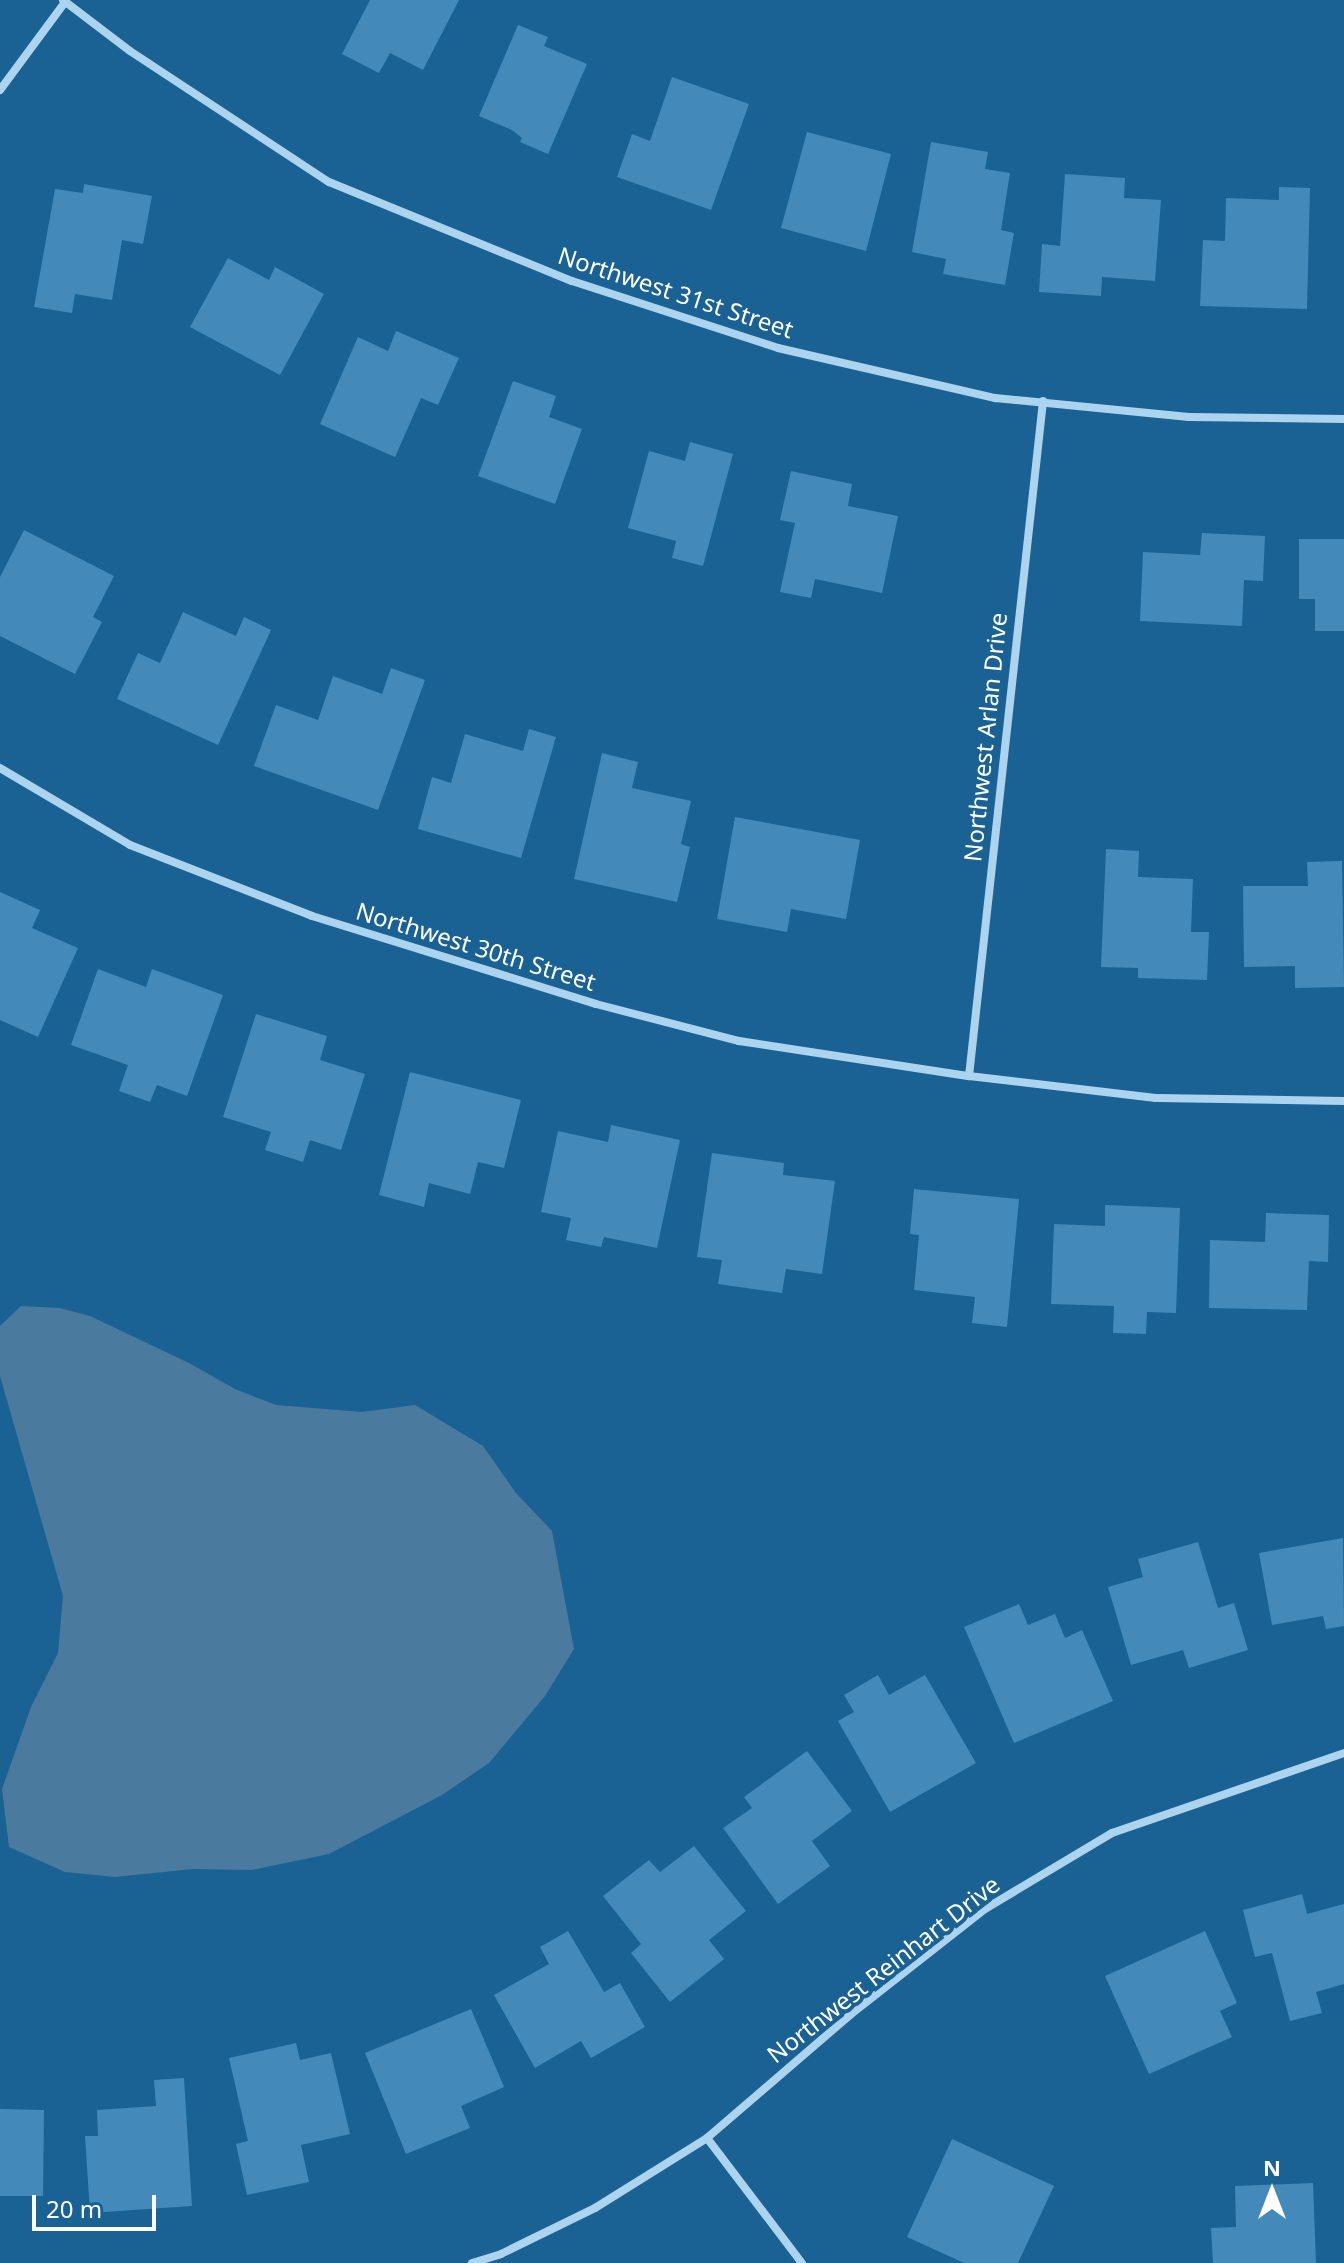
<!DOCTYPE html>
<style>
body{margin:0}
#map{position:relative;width:1344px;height:2263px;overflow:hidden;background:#1a6194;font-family:"Noto Sans",sans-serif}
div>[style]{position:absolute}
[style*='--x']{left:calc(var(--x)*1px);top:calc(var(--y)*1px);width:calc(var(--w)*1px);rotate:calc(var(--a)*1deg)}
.water>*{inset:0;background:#4a7b9f}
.building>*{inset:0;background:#438abb}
.street>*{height:8px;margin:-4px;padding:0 4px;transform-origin:4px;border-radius:4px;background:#acd4ef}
span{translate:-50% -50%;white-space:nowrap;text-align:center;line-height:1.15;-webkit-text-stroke:8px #1a6194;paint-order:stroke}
.street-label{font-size:24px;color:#fff}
.north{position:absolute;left:1232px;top:2151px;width:80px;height:80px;-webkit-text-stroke:6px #1a6194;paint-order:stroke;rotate:0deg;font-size:22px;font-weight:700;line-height:32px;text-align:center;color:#fff}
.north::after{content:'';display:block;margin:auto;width:28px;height:36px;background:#fff;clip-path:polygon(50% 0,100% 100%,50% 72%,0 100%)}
.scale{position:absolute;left:32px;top:2195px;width:124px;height:36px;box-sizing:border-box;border:4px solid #fff;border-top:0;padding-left:10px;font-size:24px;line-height:28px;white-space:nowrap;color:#fff;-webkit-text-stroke:6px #1a6194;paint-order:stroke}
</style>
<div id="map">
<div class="water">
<i style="clip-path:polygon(21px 1306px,60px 1308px,90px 1316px,189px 1363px,235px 1389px,276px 1405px,362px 1412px,415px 1405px,483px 1446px,516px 1493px,552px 1531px,574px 1649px,545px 1696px,489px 1763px,442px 1795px,329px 1854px,251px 1870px,193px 1869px,115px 1877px,65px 1872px,9px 1847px,2px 1789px,31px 1707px,58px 1653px,63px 1596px,0 1376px,0 1326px)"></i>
</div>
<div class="building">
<i style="clip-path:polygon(370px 0,459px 0,423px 70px,390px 53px,379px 73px,342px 54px)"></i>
<i style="clip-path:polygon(518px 25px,548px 37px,544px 46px,587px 64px,548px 154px,520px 142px,522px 138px,512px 130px,479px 116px)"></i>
<i style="clip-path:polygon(672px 77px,749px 104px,711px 210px,617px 177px,632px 134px,650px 141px)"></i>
<i style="clip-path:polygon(807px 132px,891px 154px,866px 251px,781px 228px)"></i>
<i style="clip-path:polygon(931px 142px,988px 152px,985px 169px,1010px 173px,1001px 230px,1014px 233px,1005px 285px,943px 274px,946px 259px,912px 252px)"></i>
<i style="clip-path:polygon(1065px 174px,1125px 178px,1124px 198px,1161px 200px,1155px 281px,1102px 277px,1101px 296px,1039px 292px,1042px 244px,1060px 246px)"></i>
<i style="clip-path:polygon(84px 184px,152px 196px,143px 244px,122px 240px,112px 300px,75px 294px,72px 313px,34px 307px,55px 189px,83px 193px)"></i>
<i style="clip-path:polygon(1279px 187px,1310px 188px,1307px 309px,1200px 306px,1203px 240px,1225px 241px,1226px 198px,1279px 200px)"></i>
<i style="clip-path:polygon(228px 258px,269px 280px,275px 267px,324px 294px,280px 375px,190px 327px)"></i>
<i style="clip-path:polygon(396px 331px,459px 358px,438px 405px,421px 398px,395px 457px,320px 424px,358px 337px,388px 351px)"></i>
<i style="clip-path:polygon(513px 381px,556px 396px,549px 417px,582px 429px,555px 504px,478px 476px)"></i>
<i style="clip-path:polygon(690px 442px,733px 454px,703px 566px,672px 558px,676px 541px,628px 528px,649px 451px,685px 461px)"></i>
<i style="clip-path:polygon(791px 471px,852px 484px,848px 506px,898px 516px,882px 593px,815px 579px,811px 598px,780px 592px,795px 523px,780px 520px)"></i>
<i style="clip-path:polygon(24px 530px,114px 576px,93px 617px,102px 622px,75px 674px,0 636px,0 577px)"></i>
<i style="clip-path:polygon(1202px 533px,1265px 536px,1263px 581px,1244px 580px,1242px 626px,1140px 621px,1143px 552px,1200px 555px)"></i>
<i style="clip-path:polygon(1299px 539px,1344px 539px,1344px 631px,1315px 631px,1315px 599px,1299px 599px)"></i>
<i style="clip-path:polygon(183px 612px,236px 636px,244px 617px,271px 630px,218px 745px,117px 699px,138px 653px,160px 663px)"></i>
<i style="clip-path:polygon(391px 668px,425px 680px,378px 810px,254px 766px,276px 705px,318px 720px,333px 676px,382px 694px)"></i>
<i style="clip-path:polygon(529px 729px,556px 737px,521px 858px,418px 829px,432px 777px,451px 783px,465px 734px,523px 751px)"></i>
<i style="clip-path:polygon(602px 753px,638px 762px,632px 788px,691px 801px,681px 844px,690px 847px,677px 902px,574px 879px)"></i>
<i style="clip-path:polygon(735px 817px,860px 840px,846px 919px,791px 909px,787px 932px,717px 919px)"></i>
<i style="clip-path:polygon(1106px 849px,1139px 851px,1138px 877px,1193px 879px,1191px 932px,1209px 932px,1207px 980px,1138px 978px,1138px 968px,1101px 967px)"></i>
<i style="clip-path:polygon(1342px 861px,1344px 987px,1295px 988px,1295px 966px,1244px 967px,1243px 886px,1308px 886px,1307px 862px)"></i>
<i style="clip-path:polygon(0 892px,40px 910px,32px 928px,78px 948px,38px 1037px,0 1020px)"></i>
<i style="clip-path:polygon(98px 969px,146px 987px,152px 969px,223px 995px,187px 1096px,157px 1085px,150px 1102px,119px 1091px,128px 1065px,71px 1045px)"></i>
<i style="clip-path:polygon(256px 1014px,327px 1036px,320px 1060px,365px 1074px,341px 1150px,310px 1140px,303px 1162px,265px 1150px,271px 1132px,223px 1117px)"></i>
<i style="clip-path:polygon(410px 1072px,521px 1100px,504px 1168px,478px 1162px,470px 1194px,429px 1183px,424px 1207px,379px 1195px)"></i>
<i style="clip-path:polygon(611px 1125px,680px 1140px,657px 1248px,604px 1237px,601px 1247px,566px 1240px,571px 1218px,541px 1212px,558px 1131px,608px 1142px)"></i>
<i style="clip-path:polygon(712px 1153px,784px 1163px,783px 1175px,835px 1181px,822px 1274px,786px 1269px,782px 1293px,718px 1284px,722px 1260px,697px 1257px)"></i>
<i style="clip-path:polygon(914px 1189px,1019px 1199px,1007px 1327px,972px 1323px,975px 1297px,914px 1290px,919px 1235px,910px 1234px)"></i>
<i style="clip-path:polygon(1105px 1205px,1180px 1208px,1176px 1313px,1147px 1312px,1146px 1334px,1113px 1333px,1114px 1306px,1051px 1304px,1054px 1224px,1105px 1226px)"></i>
<i style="clip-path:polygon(1266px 1213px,1329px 1215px,1328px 1262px,1309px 1261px,1307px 1310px,1209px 1308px,1210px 1240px,1265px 1242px)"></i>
<i style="clip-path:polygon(1343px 1538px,1344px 1626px,1326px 1629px,1323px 1616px,1272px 1625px,1259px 1553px)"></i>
<i style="clip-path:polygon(1198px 1542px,1218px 1608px,1234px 1603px,1248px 1650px,1189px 1668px,1183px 1650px,1131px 1665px,1108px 1587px,1143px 1577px,1138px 1559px)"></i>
<i style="clip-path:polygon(1019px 1604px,1028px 1625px,1055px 1614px,1065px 1638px,1082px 1630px,1113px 1701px,1014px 1743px,964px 1627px)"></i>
<i style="clip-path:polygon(878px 1675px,889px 1695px,925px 1675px,976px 1763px,890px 1812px,838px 1721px,854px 1712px,844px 1695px)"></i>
<i style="clip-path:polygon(807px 1751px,852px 1811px,812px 1841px,830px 1866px,778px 1904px,723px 1828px,752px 1808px,744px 1797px)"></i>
<i style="clip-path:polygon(694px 1846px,746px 1911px,709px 1940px,724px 1959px,670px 2002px,631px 1953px,641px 1944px,603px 1896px,649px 1860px,660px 1872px)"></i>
<i style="clip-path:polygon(1302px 1894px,1307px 1914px,1344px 1904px,1344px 1984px,1316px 1992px,1322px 2013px,1290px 2021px,1272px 1953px,1255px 1957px,1243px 1910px)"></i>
<i style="clip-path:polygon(568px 1931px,604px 1992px,620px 1983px,645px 2027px,591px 2058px,581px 2041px,535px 2068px,494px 1995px,549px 1964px,540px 1947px)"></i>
<i style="clip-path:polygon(1205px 1931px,1237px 2003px,1220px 2011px,1232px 2037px,1149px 2074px,1105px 1976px)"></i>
<i style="clip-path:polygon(471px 2009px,504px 2087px,461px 2106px,470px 2128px,406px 2154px,365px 2053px)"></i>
<i style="clip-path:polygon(296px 2043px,300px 2060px,331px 2053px,350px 2134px,301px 2145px,309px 2182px,247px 2195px,236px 2144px,248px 2141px,229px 2058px)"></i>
<i style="clip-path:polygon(184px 2078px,192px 2206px,90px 2213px,85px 2136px,98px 2136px,97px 2110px,156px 2106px,154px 2080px)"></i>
<i style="clip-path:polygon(0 2109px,44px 2110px,43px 2196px,0 2196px)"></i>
<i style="clip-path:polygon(952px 2139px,1054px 2186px,1018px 2263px,964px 2263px,907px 2237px)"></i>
<i style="clip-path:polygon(1313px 2183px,1316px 2263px,1213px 2263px,1211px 2228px,1236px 2227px,1235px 2186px)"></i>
</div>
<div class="street">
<i style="--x:63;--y:0;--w:84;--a:37.3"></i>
<i style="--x:130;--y:51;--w:238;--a:33.4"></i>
<i style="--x:329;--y:182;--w:262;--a:22.2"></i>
<i style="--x:572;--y:281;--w:217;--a:18"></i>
<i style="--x:778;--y:348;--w:223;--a:13"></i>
<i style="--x:995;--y:398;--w:195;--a:5.6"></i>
<i style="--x:1189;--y:417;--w:155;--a:0.7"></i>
<i style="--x:0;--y:90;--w:109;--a:-53.5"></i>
<i style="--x:0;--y:768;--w:151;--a:30.6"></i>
<i style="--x:130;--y:845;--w:195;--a:21.3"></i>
<i style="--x:312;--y:916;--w:297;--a:17.2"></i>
<i style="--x:596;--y:1004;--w:148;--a:14.5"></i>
<i style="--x:739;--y:1041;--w:233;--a:8.7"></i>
<i style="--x:969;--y:1076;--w:188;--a:6.7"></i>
<i style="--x:1156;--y:1098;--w:188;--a:0.9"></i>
<i style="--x:969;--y:1076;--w:679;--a:-83.74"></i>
<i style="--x:707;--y:2138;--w:157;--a:52.8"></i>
<i style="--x:472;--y:2263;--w:30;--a:-17"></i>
<i style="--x:501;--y:2254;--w:105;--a:-26.1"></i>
<i style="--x:595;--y:2208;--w:132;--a:-32"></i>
<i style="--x:707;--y:2138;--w:190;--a:-40.7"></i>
<i style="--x:851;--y:2014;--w:170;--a:-38.1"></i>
<i style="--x:985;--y:1909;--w:148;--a:-30.9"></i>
<i style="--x:1112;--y:1833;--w:245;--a:-19"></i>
</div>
<div class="street-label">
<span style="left:676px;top:292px;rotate:18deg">Northwest 31st Street</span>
<span style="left:985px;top:737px;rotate:-84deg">Northwest Arlan Drive</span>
<span style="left:476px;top:946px;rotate:17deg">Northwest 30th Street</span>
<span style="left:883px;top:1969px;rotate:-38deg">Northwest Reinhart Drive</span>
</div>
<div class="north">N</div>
<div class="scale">20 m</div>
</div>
